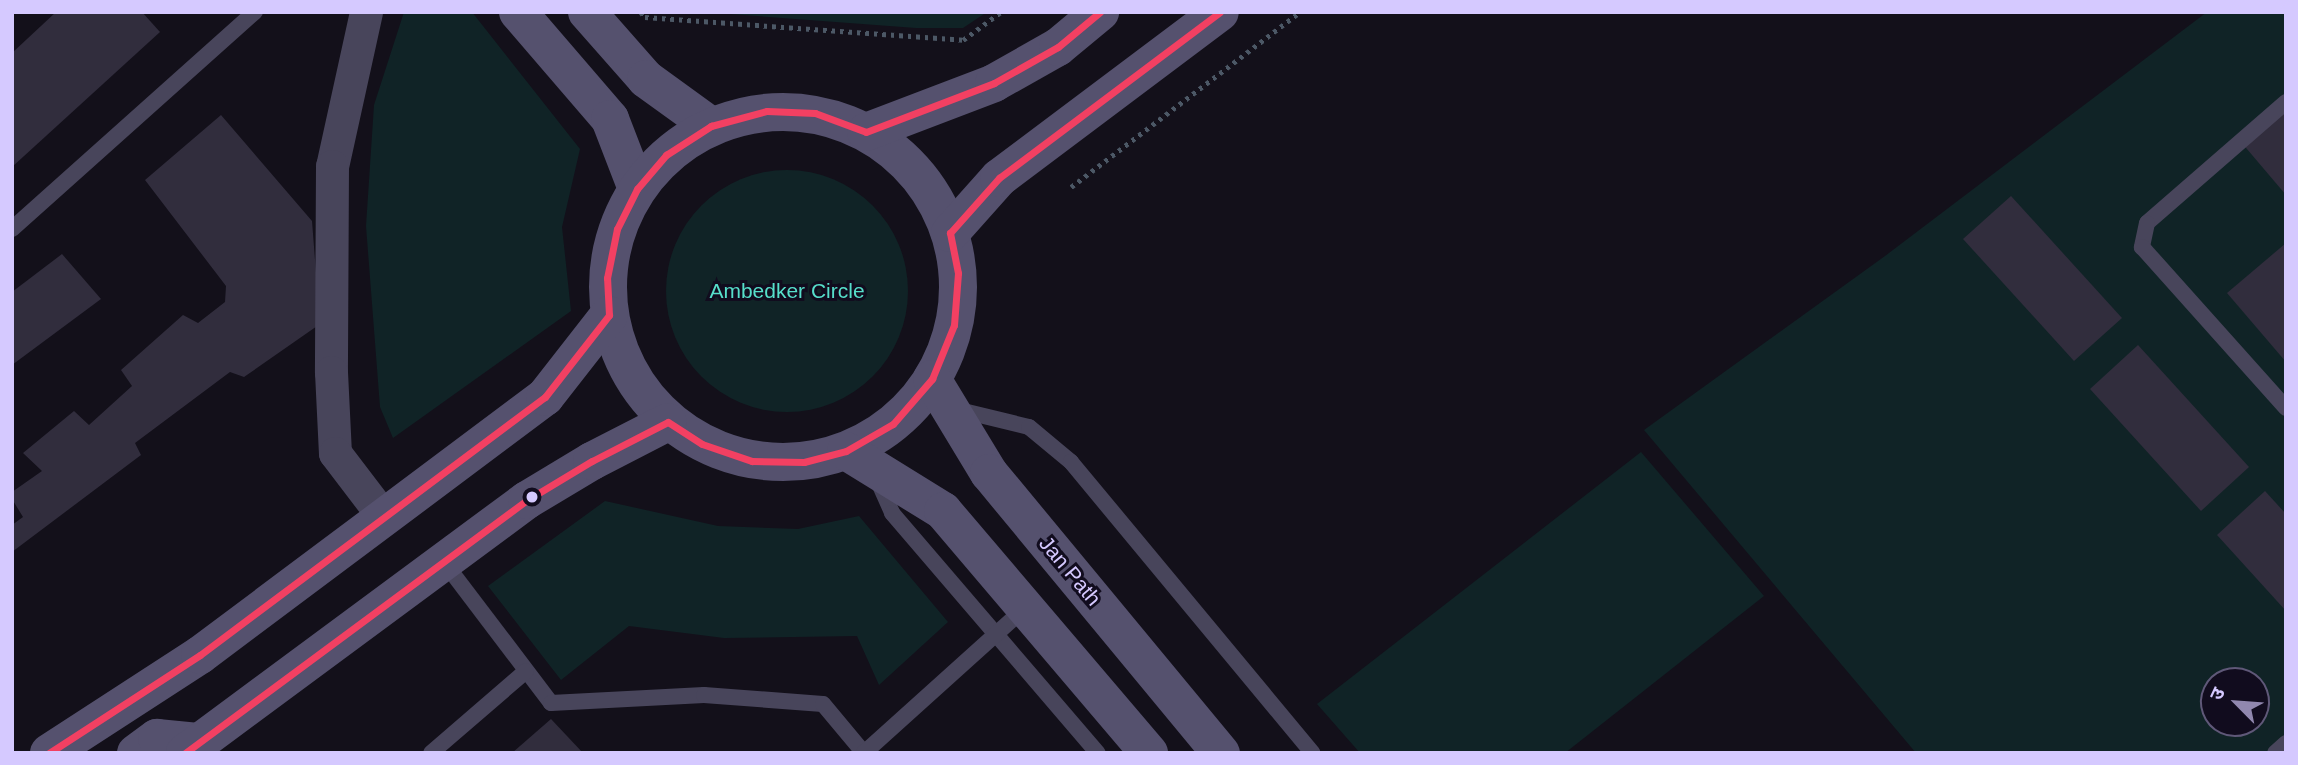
<!DOCTYPE html>
<meta charset="utf-8">
<style>
body{margin:0}
#map{position:relative;width:2298px;height:765px;overflow:hidden;background:#13101a;font-family:Arial,"Noto Sans Devanagari",sans-serif}
div>[style]{position:absolute}
[style*='--x']{left:calc(var(--x)*1px);top:calc(var(--y)*1px);width:calc(var(--w)*1px);rotate:calc(var(--a)*1deg)}
.green>*{inset:0;background:#102326}
.round{border-radius:50%}
.building>*{inset:0;background:#312d3d}
.path>*{height:4.5px;margin-top:-2.25px;transform-origin:0;background:repeating-linear-gradient(90deg,#4c5866 0 3.5px,transparent 0 8.5px)}
.lane>*{height:16px;margin:-8px;padding:0 8px;transform-origin:8px;border-radius:8px;background:#48455b}
.street>*{height:33px;margin:-16.5px;padding:0 16.5px;transform-origin:16.5px;border-radius:16.5px;background:#48455b}
.secondary>*{height:38px;margin:-19px;padding:0 19px;transform-origin:19px;border-radius:19px;background:#55516e}
.secondary>.ring{margin:-19px;padding:0;box-sizing:content-box;background:none;border:38px solid #55516e;border-radius:50%}
.bus-1>*{height:7px;margin:-3.5px;padding:0 3.5px;transform-origin:3.5px;border-radius:3.5px;background:#f24062}
.dots>*{width:19px;height:19px;translate:-50% -50%;box-sizing:border-box;border:4px solid #110c1e;border-radius:50%}
span{translate:-50% -50%;white-space:nowrap;text-align:center;line-height:1.15;-webkit-text-stroke:6px #110c1e;paint-order:stroke}
.park-label{font-size:21px;color:#56deca}
.street-label{font-size:21px;color:#d5c9ff}
.frame{position:absolute;inset:0;border:14px solid #d5c9ff;pointer-events:none}
.north{position:absolute;left:2200px;top:667px;width:70px;height:70px;box-sizing:border-box;background:#110c1e;border:2px solid #5f5878;border-radius:50%;rotate:295deg;font-size:19px;font-weight:700;line-height:28px;text-align:center;color:#d5c9ff}
.north::after{content:'';display:block;margin:auto;width:24px;height:32px;background:#9188af;clip-path:polygon(50% 0,100% 100%,50% 72%,0 100%)}
</style>
<div id="map">
<div class="green">
<i style="clip-path:polygon(404px 12px,472px 12px,580px 149px,562px 227px,571px 311px,393px 438px,380px 407px,366px 226px,374px 105px)"></i>
<i style="clip-path:polygon(703px 12px,987px 12px,963px 28px,916px 28px)"></i>
<i style="clip-path:polygon(evenodd,2207px 12px,2286px 12px,2286px 753px,1916px 753px,1644px 430px,1885px 256px,2207px 12px,2214px 681px,2256px 681px,2256px 723px,2214px 723px,2214px 681px)"></i>
<i class="round" style="left:666px;top:170px;width:242px;height:242px"></i>
<i style="clip-path:polygon(1641px 452px,1764px 596px,1565px 753px,1360px 753px,1317px 704px)"></i>
<i style="clip-path:polygon(605px 501px,718px 526px,798px 529px,859px 516px,948px 622px,879px 685px,857px 636px,724px 638px,629px 626px,561px 680px,488px 586px)"></i>
</div>
<div class="building">
<i style="clip-path:polygon(56px 12px,142px 12px,160px 32px,12px 167px,12px 53px)"></i>
<i style="clip-path:polygon(2286px 103px,2286px 195px,2241px 142px)"></i>
<i style="clip-path:polygon(221px 115px,312px 221px,320px 324px,244px 377px,230px 372px,135px 443px,141px 455px,12px 552px,12px 525px,23px 517px,12px 499px,12px 492px,42px 471px,23px 453px,74px 411px,89px 425px,132px 386px,121px 370px,183px 315px,198px 323px,225px 302px,226px 286px,145px 180px)"></i>
<i style="clip-path:polygon(2011px 196px,2122px 318px,2074px 361px,1963px 239px)"></i>
<i style="clip-path:polygon(2286px 243px,2286px 362px,2227px 293px)"></i>
<i style="clip-path:polygon(62px 254px,101px 299px,12px 365px,12px 292px)"></i>
<i style="clip-path:polygon(2138px 345px,2249px 467px,2201px 511px,2090px 389px)"></i>
<i style="clip-path:polygon(2265px 491px,2286px 514px,2286px 611px,2217px 535px)"></i>
<i style="clip-path:polygon(551px 719px,583px 753px,512px 753px)"></i>
</div>
<div class="path">
<i style="--x:641;--y:12;--w:6;--a:51"></i>
<i style="--x:645;--y:17;--w:319;--a:4.1"></i>
<i style="--x:963;--y:40;--w:47;--a:-36.4"></i>
<i style="--x:1071;--y:187;--w:288;--a:-37.4"></i>
</div>
<div class="lane">
<i style="--x:2286;--y:102;--w:184;--a:139"></i>
<i style="--x:2147;--y:223;--w:25;--a:102"></i>
<i style="--x:2142;--y:247;--w:216;--a:48.2"></i>
<i style="--x:12;--y:229;--w:326;--a:-41.8"></i>
<i style="--x:955;--y:409;--w:76;--a:13.7"></i>
<i style="--x:1029;--y:427;--w:55;--a:39.8"></i>
<i style="--x:1071;--y:462;--w:378;--a:50.3"></i>
<i style="--x:878;--y:481;--w:35;--a:66"></i>
<i style="--x:892;--y:513;--w:316;--a:49.4"></i>
<i style="--x:444;--y:562;--w:177;--a:52.8"></i>
<i style="--x:551;--y:703;--w:153;--a:-3"></i>
<i style="--x:704;--y:695;--w:119;--a:4.3"></i>
<i style="--x:823;--y:704;--w:64;--a:50.1"></i>
<i style="--x:431;--y:753;--w:125;--a:-40.8"></i>
<i style="--x:864;--y:753;--w:217;--a:-42"></i>
<i style="--x:2275;--y:753;--w:15;--a:-42"></i>
</div>
<div class="street">
<i style="--x:366;--y:12;--w:158;--a:102.4"></i>
<i style="--x:332;--y:166;--w:206;--a:90.3"></i>
<i style="--x:331;--y:372;--w:81;--a:87.2"></i>
<i style="--x:335;--y:453;--w:79;--a:52.7"></i>
</div>
<div class="secondary">
<i style="--x:518;--y:12;--w:141;--a:49.3"></i>
<i style="--x:610;--y:119;--w:75;--a:68.9"></i>
<i style="--x:587;--y:12;--w:89;--a:48.6"></i>
<i style="--x:646;--y:79;--w:80;--a:35.9"></i>
<i class="ring" style="left:608px;top:112px;width:312px;height:312px"></i>
<i style="--x:866;--y:132;--w:137;--a:-20.9"></i>
<i style="--x:994;--y:83;--w:73;--a:-29.4"></i>
<i style="--x:1058;--y:47;--w:55;--a:-39.8"></i>
<i style="--x:950;--y:233;--w:74;--a:-48.3"></i>
<i style="--x:999;--y:178;--w:276;--a:-36.9"></i>
<i style="--x:932;--y:379;--w:110;--a:58.8"></i>
<i style="--x:989;--y:473;--w:364;--a:50.4"></i>
<i style="--x:846;--y:451;--w:114;--a:31.7"></i>
<i style="--x:943;--y:511;--w:318;--a:49.6"></i>
<i style="--x:49;--y:753;--w:180;--a:-33"></i>
<i style="--x:200;--y:655;--w:431;--a:-36.8"></i>
<i style="--x:545;--y:397;--w:104;--a:-52"></i>
<i style="--x:136;--y:753;--w:26;--a:-36"></i>
<i style="--x:157;--y:738;--w:41;--a:5.6"></i>
<i style="--x:185;--y:753;--w:425;--a:-36.5"></i>
<i style="--x:527;--y:500;--w:76;--a:-31"></i>
<i style="--x:592;--y:461;--w:85;--a:-27.2"></i>
</div>
<div class="bus-1">
<i style="--x:49;--y:753;--w:180;--a:-33"></i>
<i style="--x:200;--y:655;--w:431;--a:-36.8"></i>
<i style="--x:545;--y:397;--w:104;--a:-52"></i>
<i style="--x:609;--y:315;--w:37;--a:-93"></i>
<i style="--x:607;--y:278;--w:50;--a:-78.5"></i>
<i style="--x:617;--y:229;--w:45;--a:-63.4"></i>
<i style="--x:637;--y:189;--w:45;--a:-49.5"></i>
<i style="--x:666;--y:155;--w:54;--a:-32.8"></i>
<i style="--x:711;--y:126;--w:58;--a:-15"></i>
<i style="--x:767;--y:111;--w:48;--a:2.4"></i>
<i style="--x:815;--y:113;--w:54;--a:20.4"></i>
<i style="--x:866;--y:132;--w:137;--a:-20.9"></i>
<i style="--x:994;--y:83;--w:73;--a:-29.4"></i>
<i style="--x:1058;--y:47;--w:55;--a:-39.8"></i>
<i style="--x:185;--y:753;--w:425;--a:-36.5"></i>
<i style="--x:527;--y:500;--w:76;--a:-31"></i>
<i style="--x:592;--y:461;--w:85;--a:-27.2"></i>
<i style="--x:668;--y:422;--w:40;--a:32.9"></i>
<i style="--x:702;--y:444;--w:53;--a:18.8"></i>
<i style="--x:752;--y:461;--w:52;--a:1.1"></i>
<i style="--x:804;--y:462;--w:43;--a:-14.7"></i>
<i style="--x:846;--y:451;--w:54;--a:-29.9"></i>
<i style="--x:893;--y:424;--w:60;--a:-49.1"></i>
<i style="--x:932;--y:379;--w:58;--a:-67.8"></i>
<i style="--x:954;--y:325;--w:52;--a:-85.6"></i>
<i style="--x:958;--y:273;--w:41;--a:-101.3"></i>
<i style="--x:950;--y:233;--w:74;--a:-48.3"></i>
<i style="--x:999;--y:178;--w:276;--a:-36.9"></i>
</div>
<div class="dots">
<i style="left:532px;top:497px;background:#d5c9ff"></i>
</div>
<div class="park-label">
<span style="left:787px;top:291px">Ambedker Circle</span>
</div>
<div class="street-label">
<span style="left:1070px;top:571px;rotate:50deg">Jan Path</span>
</div>
<div class="frame"></div>
<div class="north">उ</div>
</div>
